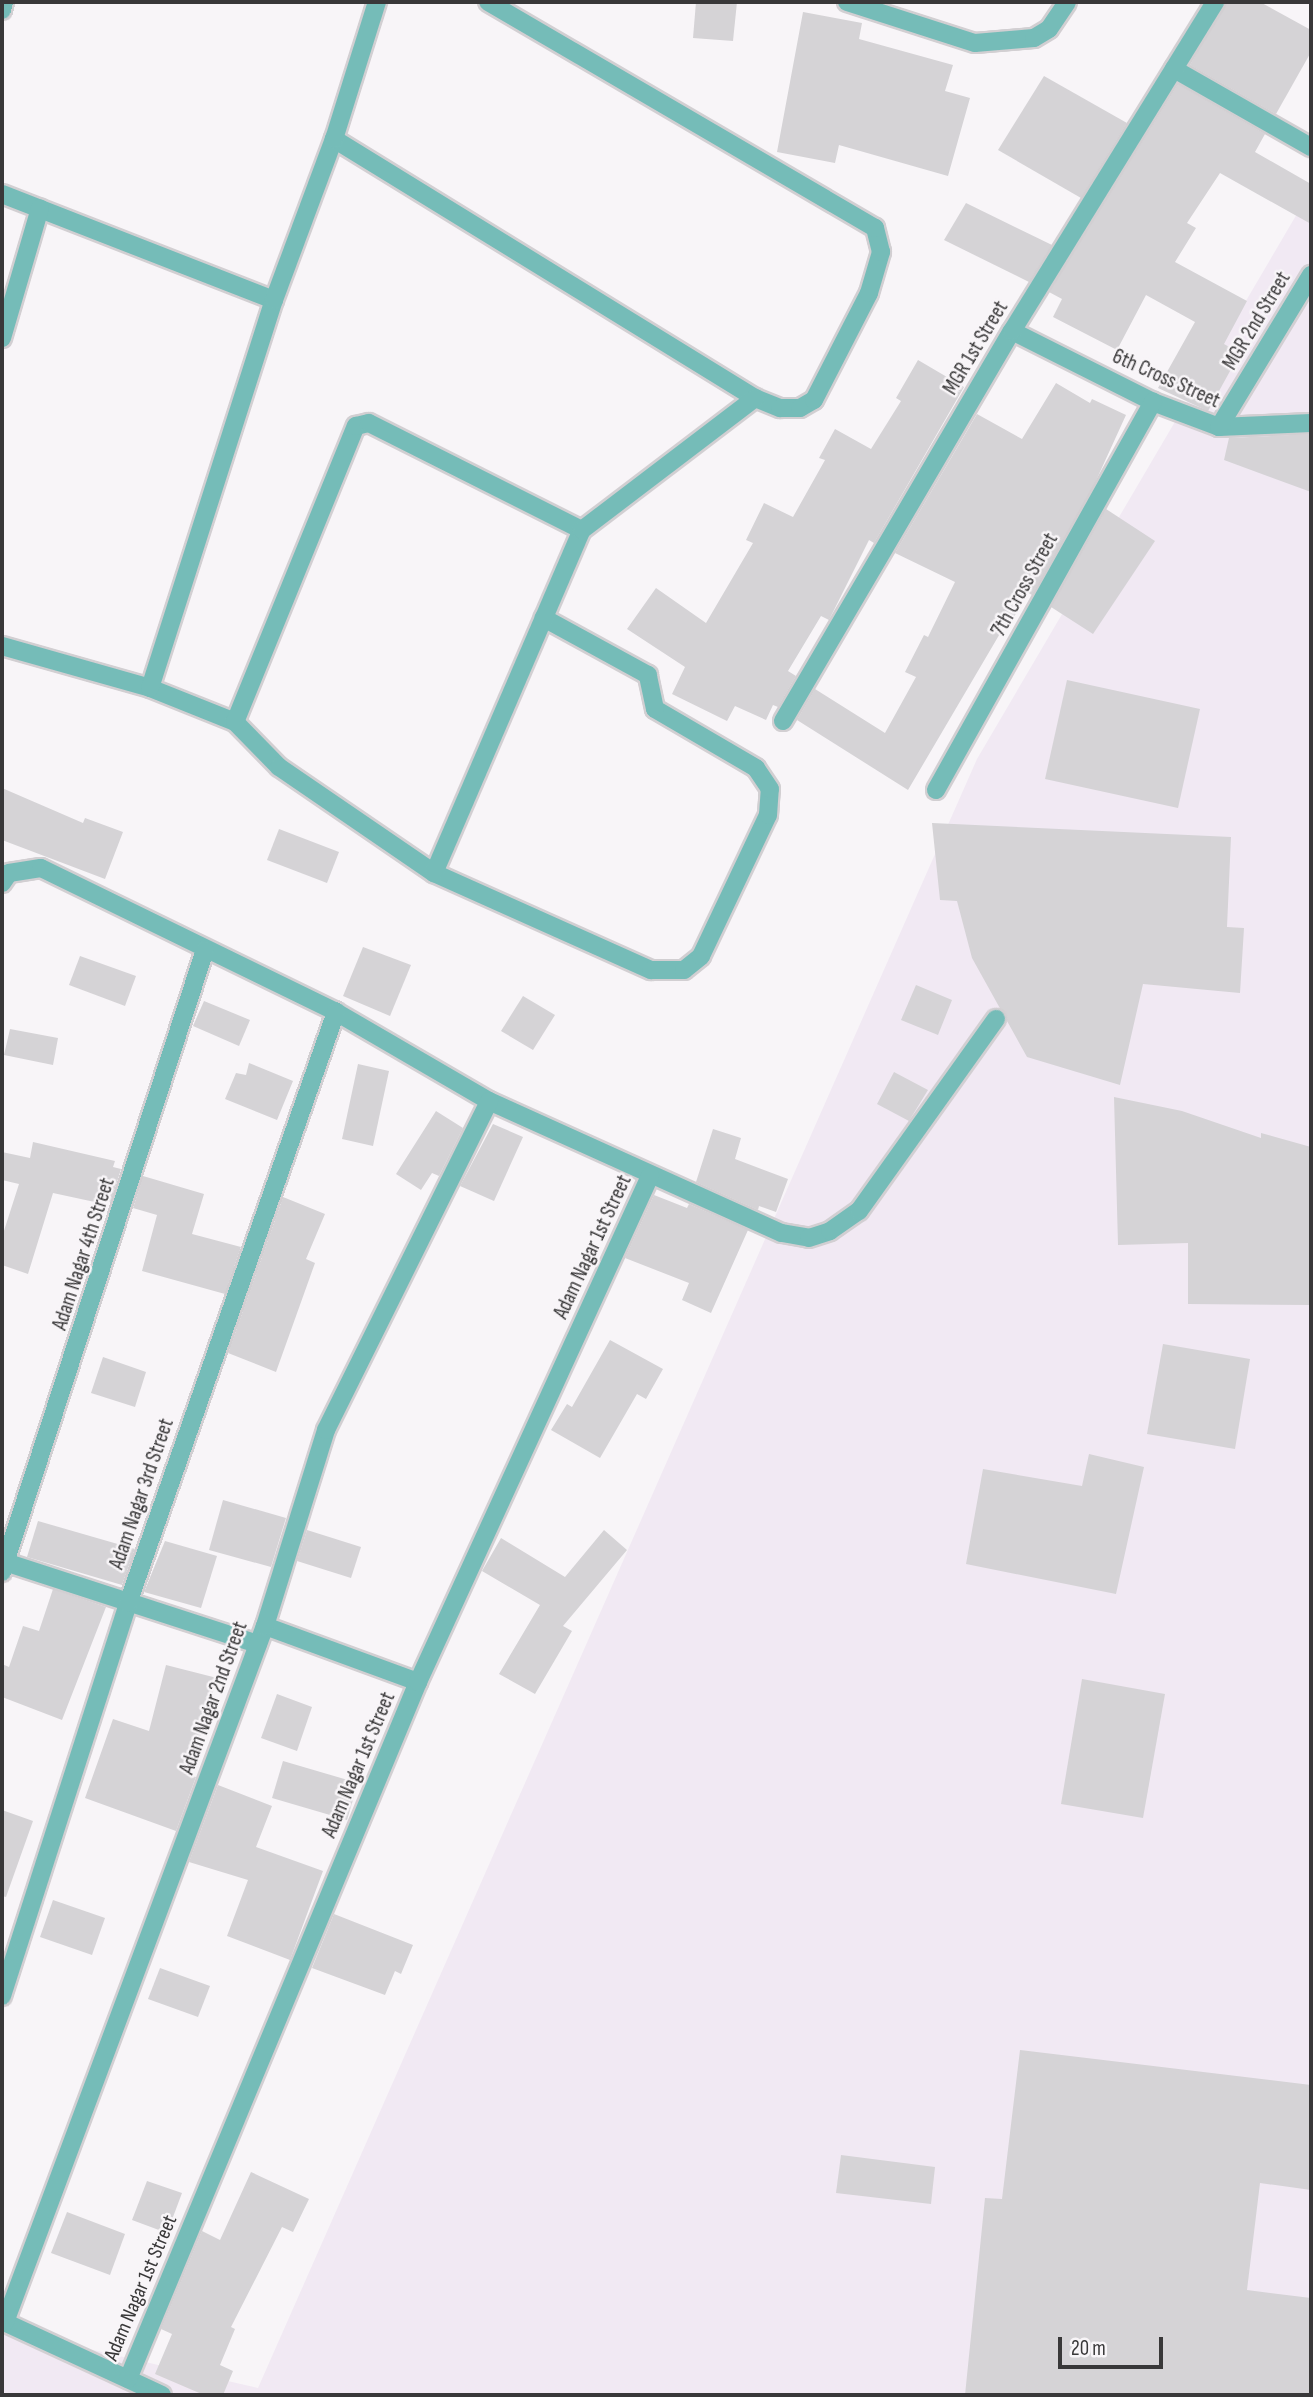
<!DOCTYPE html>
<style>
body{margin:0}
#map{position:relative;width:1313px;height:2397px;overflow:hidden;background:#f8f5f8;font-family:"Sofia Sans Condensed",sans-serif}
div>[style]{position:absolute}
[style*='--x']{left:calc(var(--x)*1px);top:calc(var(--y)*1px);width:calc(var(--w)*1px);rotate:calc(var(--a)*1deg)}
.built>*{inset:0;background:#f1e9f3}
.building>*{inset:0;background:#d5d3d6}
.roads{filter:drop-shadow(2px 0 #d2cfd2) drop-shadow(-2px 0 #d2cfd2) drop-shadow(0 2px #d2cfd2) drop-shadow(0 -2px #d2cfd2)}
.minor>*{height:18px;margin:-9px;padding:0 9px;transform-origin:9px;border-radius:9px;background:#75bcb8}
span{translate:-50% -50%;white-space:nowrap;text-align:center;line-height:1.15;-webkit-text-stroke:5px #f8f5f8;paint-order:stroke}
.street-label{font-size:21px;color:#393839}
.frame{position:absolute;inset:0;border:4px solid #393839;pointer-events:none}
.scale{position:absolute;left:1058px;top:2337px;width:105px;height:32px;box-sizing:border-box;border:4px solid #393839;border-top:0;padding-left:9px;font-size:21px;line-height:24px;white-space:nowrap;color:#393839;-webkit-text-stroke:5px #f8f5f8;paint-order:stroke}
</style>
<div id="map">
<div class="built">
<i style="clip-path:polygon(1311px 190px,1311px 2395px,2px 2395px,2px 2329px,258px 2388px,977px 759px)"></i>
</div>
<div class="building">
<i style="clip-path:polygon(696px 2px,737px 2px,733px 41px,693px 38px)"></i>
<i style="clip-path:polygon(1226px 2px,1260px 2px,1311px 30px,1311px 52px,1276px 114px,1190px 65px)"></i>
<i style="clip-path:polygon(803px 12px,862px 23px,859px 39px,953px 65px,945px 91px,970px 98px,948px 176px,839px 145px,835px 163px,777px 152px)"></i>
<i style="clip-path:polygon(1044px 76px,1127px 123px,1081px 198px,998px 150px)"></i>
<i style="clip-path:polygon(1178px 84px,1265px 134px,1255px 152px,1311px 184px,1311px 224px,1220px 173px,1187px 223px,1196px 228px,1175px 262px,1247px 301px,1224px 344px,1240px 353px,1208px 411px,1158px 388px,1195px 322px,1146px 295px,1117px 350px,1053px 317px,1062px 299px,1049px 292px)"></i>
<i style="clip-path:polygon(966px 203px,1052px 245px,1029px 282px,944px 240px)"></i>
<i style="clip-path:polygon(918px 360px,964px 387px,874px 543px,869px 540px,829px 620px,821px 616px,788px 671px,796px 676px,778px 707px,773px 705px,766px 720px,735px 706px,727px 721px,672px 694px,685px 667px,627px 629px,656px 588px,706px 623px,753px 543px,746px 540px,764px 503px,793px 517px,825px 460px,819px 458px,835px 429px,871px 449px,901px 401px,896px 398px)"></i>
<i style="clip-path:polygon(1056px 383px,1090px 403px,1092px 399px,1126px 415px,1094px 485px,1032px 595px,1027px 592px,1009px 627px,1005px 625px,908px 790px,797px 720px,815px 689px,885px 733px,916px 677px,905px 672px,924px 635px,928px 637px,955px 582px,895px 553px,977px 414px,1022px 439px)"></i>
<i style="clip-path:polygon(1311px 434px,1311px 492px,1224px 460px,1229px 438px)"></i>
<i style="clip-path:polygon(1106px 509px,1155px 541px,1093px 634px,1051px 607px)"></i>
<i style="clip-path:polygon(1067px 680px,1200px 709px,1178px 808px,1045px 779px)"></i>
<i style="clip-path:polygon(2px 788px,83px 823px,85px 818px,123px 832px,105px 879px,2px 840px)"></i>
<i style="clip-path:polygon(932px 823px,1231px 837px,1227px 927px,1244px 928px,1240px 993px,1143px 984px,1120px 1085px,1027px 1057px,972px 958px,957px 901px,940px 900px)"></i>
<i style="clip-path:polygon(279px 829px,339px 852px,327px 883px,267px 860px)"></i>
<i style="clip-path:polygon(363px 947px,411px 965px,390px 1016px,343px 996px)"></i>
<i style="clip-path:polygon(80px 956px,136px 976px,125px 1006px,69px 985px)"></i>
<i style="clip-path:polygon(916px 985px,952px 1000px,938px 1035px,901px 1020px)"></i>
<i style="clip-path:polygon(523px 996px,555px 1015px,533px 1050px,501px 1031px)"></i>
<i style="clip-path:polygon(204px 1001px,250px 1020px,239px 1046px,193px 1026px)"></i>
<i style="clip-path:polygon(10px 1029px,58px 1038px,53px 1065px,4px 1055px)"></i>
<i style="clip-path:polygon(249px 1063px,293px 1081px,277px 1120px,225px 1099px,236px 1073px,246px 1075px)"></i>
<i style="clip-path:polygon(358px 1064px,389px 1071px,373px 1146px,342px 1139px)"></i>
<i style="clip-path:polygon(894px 1072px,928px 1090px,909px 1121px,877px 1104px)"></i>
<i style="clip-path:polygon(1114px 1097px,1182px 1111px,1261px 1138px,1261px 1133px,1311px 1147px,1311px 1305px,1188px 1304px,1188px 1243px,1118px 1245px)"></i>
<i style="clip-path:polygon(436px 1111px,463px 1128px,439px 1176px,432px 1173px,421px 1190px,396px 1174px)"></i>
<i style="clip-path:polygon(493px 1124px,523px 1137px,494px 1201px,460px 1186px)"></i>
<i style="clip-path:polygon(713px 1129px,741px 1138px,735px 1159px,788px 1179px,776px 1212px,759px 1206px,758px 1210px,696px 1182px)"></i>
<i style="clip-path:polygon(33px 1142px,115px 1161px,113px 1167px,121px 1169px,111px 1202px,105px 1200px,104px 1204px,53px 1193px,28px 1274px,2px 1265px,2px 1237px,19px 1184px,2px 1180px,2px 1152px,30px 1158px)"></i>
<i style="clip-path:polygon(143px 1176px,204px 1194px,192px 1234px,241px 1247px,225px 1294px,142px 1271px,157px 1215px,133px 1208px)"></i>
<i style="clip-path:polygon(654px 1195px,687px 1208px,689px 1204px,748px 1230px,711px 1313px,682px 1300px,689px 1283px,625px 1258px)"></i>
<i style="clip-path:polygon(283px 1197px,325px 1214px,306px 1259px,315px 1263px,276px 1372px,228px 1353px)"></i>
<i style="clip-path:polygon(610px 1340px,663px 1369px,646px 1399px,637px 1394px,600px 1458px,551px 1430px,567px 1404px,572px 1407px)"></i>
<i style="clip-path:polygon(1163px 1344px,1250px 1359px,1235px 1449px,1147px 1434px)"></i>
<i style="clip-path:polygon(103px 1357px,146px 1372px,135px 1407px,91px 1393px)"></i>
<i style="clip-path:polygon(1089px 1454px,1144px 1467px,1116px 1594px,966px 1564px,983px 1469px,1082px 1486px)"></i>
<i style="clip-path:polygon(223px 1500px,286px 1518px,271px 1567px,209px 1550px)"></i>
<i style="clip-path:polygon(38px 1521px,135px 1549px,122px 1585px,27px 1557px)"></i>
<i style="clip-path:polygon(307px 1530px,361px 1547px,351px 1578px,297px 1561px)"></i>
<i style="clip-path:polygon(604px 1530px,627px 1550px,563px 1626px,572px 1631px,535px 1694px,499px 1674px,540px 1605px,482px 1571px,501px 1538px,565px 1577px)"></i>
<i style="clip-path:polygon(165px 1541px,217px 1556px,201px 1608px,144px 1592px)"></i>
<i style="clip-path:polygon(53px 1589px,106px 1607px,62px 1720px,2px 1697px,2px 1664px,9px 1667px,23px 1626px,39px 1631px)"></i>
<i style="clip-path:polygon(166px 1665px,217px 1678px,189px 1775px,196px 1777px,176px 1831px,85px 1798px,113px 1719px,149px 1731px)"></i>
<i style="clip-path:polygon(1082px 1679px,1165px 1694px,1143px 1818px,1061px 1804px)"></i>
<i style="clip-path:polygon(277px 1694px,312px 1707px,297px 1751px,261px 1738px)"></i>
<i style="clip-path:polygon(283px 1761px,358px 1783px,347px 1820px,272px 1798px)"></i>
<i style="clip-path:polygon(218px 1785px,272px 1806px,256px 1847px,323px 1871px,290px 1960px,227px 1936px,248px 1880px,189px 1862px)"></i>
<i style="clip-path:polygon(2px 1810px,33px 1821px,6px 1897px,2px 1896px)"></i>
<i style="clip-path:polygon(53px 1900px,105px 1918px,92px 1955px,40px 1937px)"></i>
<i style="clip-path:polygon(334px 1914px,413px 1945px,401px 1974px,395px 1971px,385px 1995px,312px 1968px)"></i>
<i style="clip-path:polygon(160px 1968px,210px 1986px,198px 2017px,148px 1999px)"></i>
<i style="clip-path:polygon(1020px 2050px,1311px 2085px,1311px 2190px,1260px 2183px,1247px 2290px,1311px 2298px,1311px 2395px,965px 2395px,985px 2198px,1002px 2199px)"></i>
<i style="clip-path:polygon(841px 2155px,935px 2167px,931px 2204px,836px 2193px)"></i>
<i style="clip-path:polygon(251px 2172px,309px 2199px,293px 2232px,282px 2227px,231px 2327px,235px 2329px,220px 2365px,233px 2371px,223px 2395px,204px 2395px,155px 2374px,172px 2334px,161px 2329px,202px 2231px,220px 2240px)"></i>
<i style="clip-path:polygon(147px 2181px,182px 2193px,167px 2233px,132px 2220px)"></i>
<i style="clip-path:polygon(67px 2212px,125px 2234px,110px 2275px,51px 2253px)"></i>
</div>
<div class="roads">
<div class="minor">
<i style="--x:847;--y:2;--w:134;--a:17.8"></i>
<i style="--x:975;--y:43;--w:59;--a:-4.8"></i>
<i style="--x:1034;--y:38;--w:17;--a:-31"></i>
<i style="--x:1049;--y:29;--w:32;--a:-56"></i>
<i style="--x:2;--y:10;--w:8;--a:-76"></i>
<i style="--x:1174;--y:69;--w:158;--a:29.7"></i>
<i style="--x:334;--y:139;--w:494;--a:31.6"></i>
<i style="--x:755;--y:398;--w:27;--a:22"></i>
<i style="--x:780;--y:408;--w:20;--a:0"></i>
<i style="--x:800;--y:408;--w:16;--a:-30"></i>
<i style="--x:814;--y:400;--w:120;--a:-62.8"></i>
<i style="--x:869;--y:293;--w:43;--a:-73.7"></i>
<i style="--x:881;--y:252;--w:25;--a:-104"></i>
<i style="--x:875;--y:228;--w:448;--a:-149.7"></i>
<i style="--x:2;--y:194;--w:292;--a:21.3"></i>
<i style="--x:1012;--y:331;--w:158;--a:26.7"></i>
<i style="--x:1153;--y:402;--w:71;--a:20.7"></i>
<i style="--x:1219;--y:427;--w:92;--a:-2.5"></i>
<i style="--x:2;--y:338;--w:135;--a:-73.7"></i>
<i style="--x:1219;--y:427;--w:178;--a:-58.8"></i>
<i style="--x:2;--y:646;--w:154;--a:15.8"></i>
<i style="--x:150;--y:688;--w:92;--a:21.8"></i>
<i style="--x:235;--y:722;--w:63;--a:45.6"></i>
<i style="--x:279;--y:767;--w:188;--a:34.4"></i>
<i style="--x:434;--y:873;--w:238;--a:24.1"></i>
<i style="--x:651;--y:970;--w:33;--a:0"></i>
<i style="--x:684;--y:970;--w:22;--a:-39"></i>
<i style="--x:701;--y:956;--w:156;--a:-64.6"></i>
<i style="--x:768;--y:815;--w:26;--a:-86"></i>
<i style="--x:770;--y:789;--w:25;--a:-124"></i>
<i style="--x:756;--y:768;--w:117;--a:-149.7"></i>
<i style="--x:655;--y:709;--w:35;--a:-102"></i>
<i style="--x:648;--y:675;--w:119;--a:-151.3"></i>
<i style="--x:150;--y:688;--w:407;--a:-72.3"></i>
<i style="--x:274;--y:300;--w:172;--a:-69.6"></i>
<i style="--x:334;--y:139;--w:144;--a:-72.6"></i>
<i style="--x:783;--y:721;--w:452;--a:-59.6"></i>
<i style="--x:1012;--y:331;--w:387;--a:-58.3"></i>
<i style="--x:235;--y:722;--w:320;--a:-67.8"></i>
<i style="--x:356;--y:426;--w:13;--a:-13"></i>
<i style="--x:369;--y:423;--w:238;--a:26.7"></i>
<i style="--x:936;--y:790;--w:445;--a:-60.8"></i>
<i style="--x:434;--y:873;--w:374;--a:-66.7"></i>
<i style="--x:582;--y:530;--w:218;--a:-37.3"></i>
<i style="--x:2;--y:883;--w:12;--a:-55"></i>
<i style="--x:9;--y:873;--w:32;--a:-9"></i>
<i style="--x:41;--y:868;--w:328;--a:26"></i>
<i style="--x:336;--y:1012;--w:177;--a:30.2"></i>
<i style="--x:489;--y:1101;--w:321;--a:24.3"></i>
<i style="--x:782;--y:1233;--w:27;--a:10"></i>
<i style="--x:809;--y:1238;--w:22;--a:-18"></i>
<i style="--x:830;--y:1231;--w:35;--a:-35"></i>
<i style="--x:859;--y:1211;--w:236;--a:-54.5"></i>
<i style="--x:2;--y:1561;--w:269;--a:18"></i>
<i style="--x:2;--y:1572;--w:654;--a:-71.93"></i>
<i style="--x:265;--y:1626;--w:163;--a:20.1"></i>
<i style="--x:2;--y:1996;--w:413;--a:-72.2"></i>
<i style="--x:128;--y:1603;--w:627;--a:-70.61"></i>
<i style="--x:2;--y:2321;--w:176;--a:24.8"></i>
<i style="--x:5;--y:2322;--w:743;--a:-69.52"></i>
<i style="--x:265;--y:1626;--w:205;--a:-72.7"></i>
<i style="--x:326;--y:1430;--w:367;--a:-63.6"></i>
<i style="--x:128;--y:2379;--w:755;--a:-67.41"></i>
<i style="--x:418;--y:1682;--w:557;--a:-65.37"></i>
</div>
</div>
<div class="street-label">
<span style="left:1257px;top:321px;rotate:-59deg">MGR 2nd Street</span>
<span style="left:976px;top:348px;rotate:-59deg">MGR 1st Street</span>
<span style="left:1166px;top:379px;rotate:24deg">6th Cross Street</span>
<span style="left:1025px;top:585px;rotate:-61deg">7th Cross Street</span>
<span style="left:593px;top:1247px;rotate:-65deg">Adam Nagar 1st Street</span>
<span style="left:84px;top:1254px;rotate:-72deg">Adam Nagar 4th Street</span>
<span style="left:142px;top:1494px;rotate:-71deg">Adam Nagar 3rd Street</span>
<span style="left:214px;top:1698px;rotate:-70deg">Adam Nagar 2nd Street</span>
<span style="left:359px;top:1765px;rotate:-67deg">Adam Nagar 1st Street</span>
<span style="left:141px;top:2288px;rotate:-67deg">Adam Nagar 1st Street</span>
</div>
<div class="frame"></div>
<div class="scale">20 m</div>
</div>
